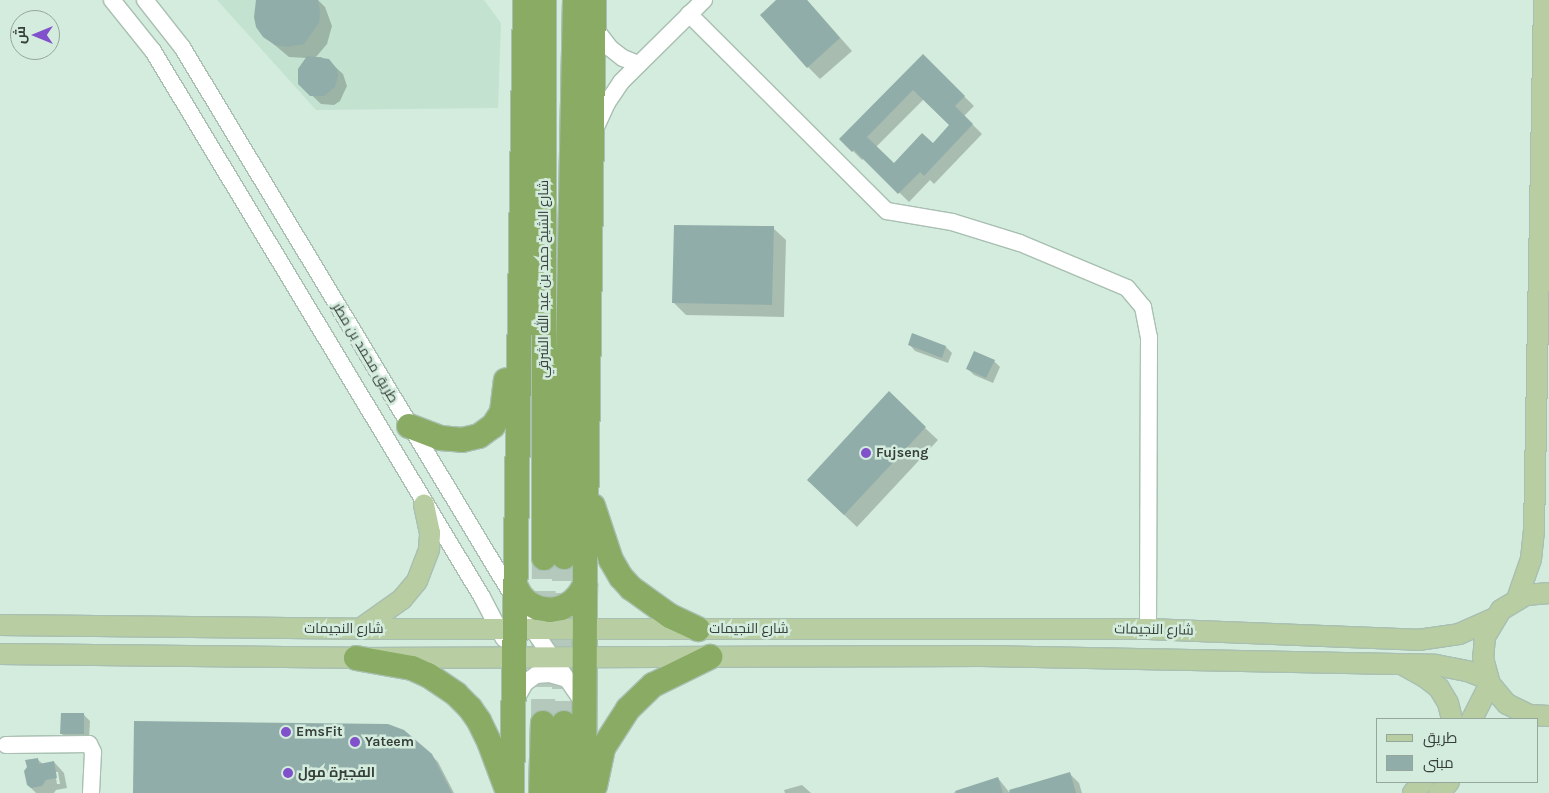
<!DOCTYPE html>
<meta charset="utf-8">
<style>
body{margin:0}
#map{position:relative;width:1549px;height:793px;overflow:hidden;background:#d4ecdd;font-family:Karla,Cairo,sans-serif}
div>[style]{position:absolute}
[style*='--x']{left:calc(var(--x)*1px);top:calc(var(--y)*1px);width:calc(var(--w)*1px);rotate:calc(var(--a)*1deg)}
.built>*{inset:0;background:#c3e2cf}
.shadow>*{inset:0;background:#0003}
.building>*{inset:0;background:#91ada9}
.highway-tunnel>*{height:24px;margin-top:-12px;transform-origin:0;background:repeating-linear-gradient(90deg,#b4c9bc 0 24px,transparent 0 36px)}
.roads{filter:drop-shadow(1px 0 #a8bfb1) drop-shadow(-1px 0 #a8bfb1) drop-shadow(0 1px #a8bfb1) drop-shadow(0 -1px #a8bfb1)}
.minor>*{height:16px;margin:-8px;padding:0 8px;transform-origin:8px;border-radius:8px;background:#fff}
.major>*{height:20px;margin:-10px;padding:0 10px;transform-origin:10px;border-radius:10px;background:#b8cda2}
.highway>*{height:24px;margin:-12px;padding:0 12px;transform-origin:12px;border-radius:12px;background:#89ab64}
.dots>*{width:14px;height:14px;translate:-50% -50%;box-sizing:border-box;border:2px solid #d4ecdd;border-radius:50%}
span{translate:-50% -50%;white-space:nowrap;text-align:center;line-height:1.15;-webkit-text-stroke:5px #d4ecdd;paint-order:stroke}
.street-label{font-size:14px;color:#363f39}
.poi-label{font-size:14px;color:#363f39;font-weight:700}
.left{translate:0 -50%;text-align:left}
.legend{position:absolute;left:1376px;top:718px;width:162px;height:65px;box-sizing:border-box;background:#d4ecdd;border:1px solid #95a79b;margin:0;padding:6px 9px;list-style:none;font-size:15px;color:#363f39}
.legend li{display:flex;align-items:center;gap:10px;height:25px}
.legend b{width:25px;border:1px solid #95a79b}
.north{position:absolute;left:10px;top:10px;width:50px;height:50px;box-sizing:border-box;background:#d4ecdd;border:1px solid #95a79b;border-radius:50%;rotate:270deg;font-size:14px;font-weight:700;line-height:20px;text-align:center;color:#363f39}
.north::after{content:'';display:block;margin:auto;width:18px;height:22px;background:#8051ca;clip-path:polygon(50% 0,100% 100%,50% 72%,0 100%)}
</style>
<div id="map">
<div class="built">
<i style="clip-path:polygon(217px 0,484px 0,501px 23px,498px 108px,316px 110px)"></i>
</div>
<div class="shadow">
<i style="clip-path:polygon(259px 0,318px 0,325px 7px,332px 26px,327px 44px,316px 57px,321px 57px,333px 65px,343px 74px,347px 86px,340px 101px,334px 105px,321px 104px,300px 84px,307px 58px,289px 57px,264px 36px)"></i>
<i style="clip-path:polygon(778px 0,807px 0,852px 51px,820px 79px,808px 67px)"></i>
<i style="clip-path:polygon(evenodd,923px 56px,974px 106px,964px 116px,982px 134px,934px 184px,930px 180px,909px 202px,864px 158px,862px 160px,841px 139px,923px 56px,924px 99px,951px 125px,933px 144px,894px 165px,876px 147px,924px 99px)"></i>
<i style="clip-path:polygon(773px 228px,786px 240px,784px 317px,686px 315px,674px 303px)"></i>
<i style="clip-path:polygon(913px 334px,946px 347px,952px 353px,948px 363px,915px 351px,909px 344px)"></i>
<i style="clip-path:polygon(994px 361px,1000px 367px,993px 383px,974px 375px,968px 369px)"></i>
<i style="clip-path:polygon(925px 428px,938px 440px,857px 527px,821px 493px)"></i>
<i style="clip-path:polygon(83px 714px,90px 721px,89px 740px,68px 740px,62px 734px)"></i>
<i style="clip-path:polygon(431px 755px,438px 762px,454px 793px,134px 793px)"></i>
<i style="clip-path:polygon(evenodd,37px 759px,43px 764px,54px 762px,64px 773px,67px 788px,56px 790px,54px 793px,36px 793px,28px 785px,37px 759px,55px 772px,58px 772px,60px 784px,57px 784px,55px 772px)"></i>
<i style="clip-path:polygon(1070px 774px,1079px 783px,1082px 793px,953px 793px,998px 778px,1009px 792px)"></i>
<i style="clip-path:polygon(802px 785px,811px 793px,785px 793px,784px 790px)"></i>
</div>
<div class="building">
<i style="clip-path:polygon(256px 0,318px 0,320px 13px,319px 23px,304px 44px,287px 47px,275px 45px,263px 37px,256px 27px,254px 17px)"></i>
<i style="clip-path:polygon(776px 0,807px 0,840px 38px,807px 68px,760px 15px)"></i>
<i style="clip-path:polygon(evenodd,923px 54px,965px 96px,955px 106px,973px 124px,924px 176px,920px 172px,898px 194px,854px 150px,852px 152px,839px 139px,923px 54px,913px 90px,949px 125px,933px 143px,922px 133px,894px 163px,867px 137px,913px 90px)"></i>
<i style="clip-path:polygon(307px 56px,329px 59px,337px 69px,338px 76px,335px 87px,324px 96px,310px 96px,298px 84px,298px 69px)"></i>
<i style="clip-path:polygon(674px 225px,774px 226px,772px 305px,672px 303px)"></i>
<i style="clip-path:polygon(912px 333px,946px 346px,942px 358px,908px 345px)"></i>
<i style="clip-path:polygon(974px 351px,995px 360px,986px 378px,966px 369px)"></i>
<i style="clip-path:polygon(889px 391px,926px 427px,844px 515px,807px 480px)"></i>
<i style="clip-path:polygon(61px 713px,84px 713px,84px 734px,60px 734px)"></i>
<i style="clip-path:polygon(134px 721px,388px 724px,404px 730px,432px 754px,452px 793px,133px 793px)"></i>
<i style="clip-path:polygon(38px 758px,39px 764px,54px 761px,57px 778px,46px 780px,42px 786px,31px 788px,27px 785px,24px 771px,27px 767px,25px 760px)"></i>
<i style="clip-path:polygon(1070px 772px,1076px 793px,1010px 793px,1009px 790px)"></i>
<i style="clip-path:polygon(998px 777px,1003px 793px,956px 793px,955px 791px)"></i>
</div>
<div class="highway-tunnel">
<i style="--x:564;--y:557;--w:166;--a:90"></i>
<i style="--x:543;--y:723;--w:165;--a:-89.7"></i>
</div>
<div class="roads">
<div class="minor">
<i style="--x:112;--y:0;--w:65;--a:51.2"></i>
<i style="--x:153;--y:51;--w:637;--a:58.93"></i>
<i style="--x:482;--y:597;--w:47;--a:62.4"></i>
<i style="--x:145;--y:0;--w:60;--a:51.8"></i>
<i style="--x:182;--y:47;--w:643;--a:58.93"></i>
<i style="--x:689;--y:14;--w:279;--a:44.9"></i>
<i style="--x:887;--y:211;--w:66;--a:9.6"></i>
<i style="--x:952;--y:222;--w:71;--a:17.2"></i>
<i style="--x:1020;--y:243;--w:116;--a:22.8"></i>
<i style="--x:1127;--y:288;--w:25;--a:50"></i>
<i style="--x:1143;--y:307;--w:31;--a:79"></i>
<i style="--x:1149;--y:337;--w:292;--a:90.2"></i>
<i style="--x:593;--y:26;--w:28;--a:52"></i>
<i style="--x:610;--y:48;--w:16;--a:38"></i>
<i style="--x:623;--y:58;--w:16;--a:22"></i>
<i style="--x:595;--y:129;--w:29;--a:-65"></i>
<i style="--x:607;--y:103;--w:25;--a:-56"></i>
<i style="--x:621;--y:82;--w:117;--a:-44.7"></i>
<i style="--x:527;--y:621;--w:102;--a:55.4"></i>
<i style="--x:515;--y:701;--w:21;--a:-61"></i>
<i style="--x:525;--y:683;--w:14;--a:-36"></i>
<i style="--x:536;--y:675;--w:14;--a:-4"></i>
<i style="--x:550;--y:674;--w:17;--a:17"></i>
<i style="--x:6;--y:745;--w:83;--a:-0.7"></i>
<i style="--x:89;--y:744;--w:9;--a:63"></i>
<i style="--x:93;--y:752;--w:41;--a:92.8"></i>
</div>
<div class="major">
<i style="--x:1549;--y:593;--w:23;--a:175"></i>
<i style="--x:1526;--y:595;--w:29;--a:149"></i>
<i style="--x:1501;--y:610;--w:31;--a:121"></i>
<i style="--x:1485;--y:637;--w:21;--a:95"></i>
<i style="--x:1483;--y:658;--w:27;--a:75"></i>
<i style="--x:1490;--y:684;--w:26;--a:50"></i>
<i style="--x:1507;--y:704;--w:25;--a:26"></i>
<i style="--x:1530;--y:715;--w:19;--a:3"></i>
<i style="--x:1517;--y:599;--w:42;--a:-70.7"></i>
<i style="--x:1531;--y:559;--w:28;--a:-84"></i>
<i style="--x:1534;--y:531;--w:531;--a:-88.92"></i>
<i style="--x:0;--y:625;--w:360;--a:0.6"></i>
<i style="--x:360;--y:629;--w:788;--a:0"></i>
<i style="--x:1148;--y:629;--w:270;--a:2.3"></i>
<i style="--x:1418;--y:640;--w:41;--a:-8.3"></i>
<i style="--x:1459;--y:634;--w:39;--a:-24"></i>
<i style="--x:360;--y:629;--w:52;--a:-35.5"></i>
<i style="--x:402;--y:599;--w:23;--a:-50"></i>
<i style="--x:417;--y:581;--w:34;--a:-69"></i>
<i style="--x:429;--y:549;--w:16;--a:-86"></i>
<i style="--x:430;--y:533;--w:29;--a:-102"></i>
<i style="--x:0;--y:654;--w:356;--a:0.6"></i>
<i style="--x:356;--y:658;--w:625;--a:-0.18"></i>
<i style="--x:981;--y:656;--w:455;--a:1.1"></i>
<i style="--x:1436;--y:665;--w:32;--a:11"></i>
<i style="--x:1467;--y:671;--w:22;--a:21"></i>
<i style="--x:1405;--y:666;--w:23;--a:29"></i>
<i style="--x:1425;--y:677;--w:18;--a:38"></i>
<i style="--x:1439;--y:688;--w:17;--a:59"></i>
<i style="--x:1448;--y:703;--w:16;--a:76"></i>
<i style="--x:1472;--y:719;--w:39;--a:-63"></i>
<i style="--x:1413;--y:793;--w:15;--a:-48"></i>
<i style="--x:1439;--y:793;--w:15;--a:-48"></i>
</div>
<div class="highway">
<i style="--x:409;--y:426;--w:33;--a:21"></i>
<i style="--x:440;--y:438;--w:22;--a:5"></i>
<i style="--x:462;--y:440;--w:17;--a:-13"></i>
<i style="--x:479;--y:436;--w:17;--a:-36"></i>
<i style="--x:493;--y:426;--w:17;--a:-57"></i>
<i style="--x:502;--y:412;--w:32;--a:-83"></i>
<i style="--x:593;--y:506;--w:57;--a:71.6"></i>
<i style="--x:611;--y:560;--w:20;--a:60"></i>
<i style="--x:621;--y:577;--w:15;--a:48"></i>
<i style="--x:631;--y:588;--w:48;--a:35.7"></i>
<i style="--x:670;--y:616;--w:31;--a:25"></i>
<i style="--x:564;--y:557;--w:557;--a:-88.87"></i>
<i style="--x:544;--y:558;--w:558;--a:-90"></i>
<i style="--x:515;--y:585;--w:11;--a:63"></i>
<i style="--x:520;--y:595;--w:11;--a:45"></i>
<i style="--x:528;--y:603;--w:11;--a:27"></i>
<i style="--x:538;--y:608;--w:12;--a:9"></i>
<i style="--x:550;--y:610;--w:11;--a:-10"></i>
<i style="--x:561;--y:608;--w:11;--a:-27"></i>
<i style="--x:571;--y:603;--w:11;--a:-45"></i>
<i style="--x:579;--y:595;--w:12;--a:-59"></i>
<i style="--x:356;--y:658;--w:57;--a:10.1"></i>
<i style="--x:412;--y:668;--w:17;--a:24"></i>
<i style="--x:428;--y:675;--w:34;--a:34"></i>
<i style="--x:456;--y:694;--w:20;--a:45"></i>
<i style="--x:470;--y:708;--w:16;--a:55"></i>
<i style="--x:479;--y:721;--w:25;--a:64"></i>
<i style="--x:490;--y:744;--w:46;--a:69.6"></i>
<i style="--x:595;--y:786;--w:39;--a:-78"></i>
<i style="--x:603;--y:748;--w:46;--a:-57.3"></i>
<i style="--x:628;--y:709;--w:35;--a:-44"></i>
<i style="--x:653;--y:685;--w:64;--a:-26.2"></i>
<i style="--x:512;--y:793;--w:793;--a:-89.06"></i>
<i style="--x:541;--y:793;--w:70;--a:-88.4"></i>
<i style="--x:564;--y:793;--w:70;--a:-90"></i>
<i style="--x:584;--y:793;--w:208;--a:-89.7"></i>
<i style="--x:585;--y:585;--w:585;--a:-89.12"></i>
</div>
</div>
<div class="dots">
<i style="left:866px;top:453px;background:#8051ca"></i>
<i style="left:286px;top:732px;background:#8051ca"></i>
<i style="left:355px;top:742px;background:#8051ca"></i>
<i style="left:288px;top:773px;background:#8051ca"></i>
</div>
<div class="street-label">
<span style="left:544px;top:279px;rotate:-90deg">شارع الشيخ حمد بن عبد الله الشرقي</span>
<span style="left:365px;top:353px;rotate:59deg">طريق محمد بن مطر</span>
<span style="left:344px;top:629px">شارع النجيمات</span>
<span style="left:749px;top:629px">شارع النجيمات</span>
<span style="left:1154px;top:630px;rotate:1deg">شارع النجيمات</span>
</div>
<div class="poi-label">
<span class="left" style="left:876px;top:453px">Fujseng</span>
<span class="left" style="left:296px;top:732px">EmsFit</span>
<span class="left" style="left:365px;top:742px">Yateem</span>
<span class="left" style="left:298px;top:773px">الفجيرة مول</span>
</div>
<ul class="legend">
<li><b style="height:6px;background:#b8cda2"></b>طريق</li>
<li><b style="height:14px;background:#91ada9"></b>مبنى</li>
</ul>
<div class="north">ش</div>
</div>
